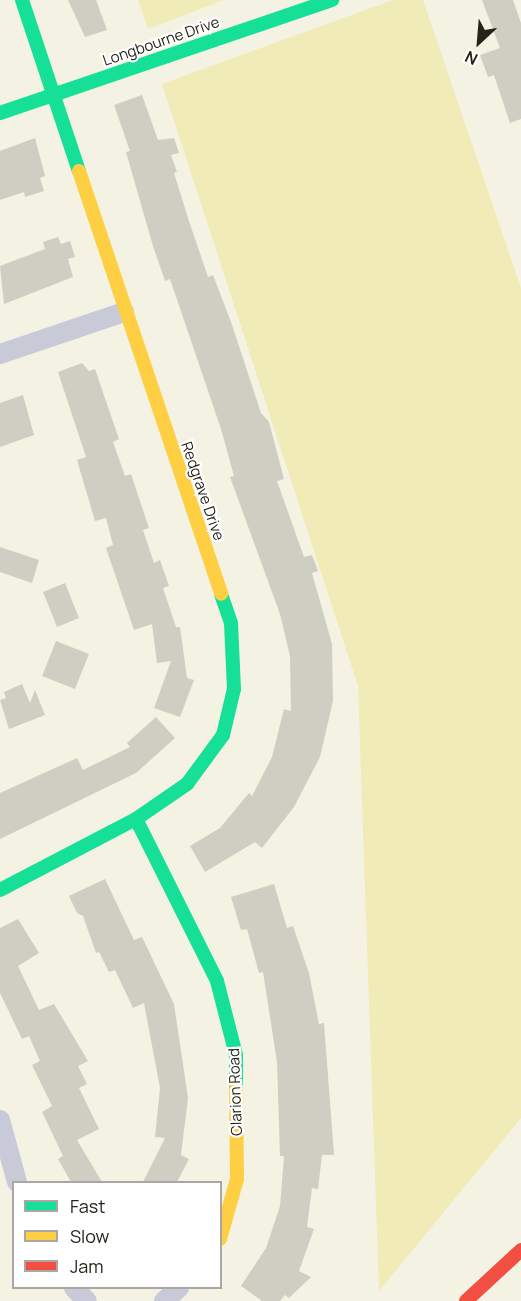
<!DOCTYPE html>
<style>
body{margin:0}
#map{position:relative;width:521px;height:1301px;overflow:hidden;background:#f4f2e2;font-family:Manrope,sans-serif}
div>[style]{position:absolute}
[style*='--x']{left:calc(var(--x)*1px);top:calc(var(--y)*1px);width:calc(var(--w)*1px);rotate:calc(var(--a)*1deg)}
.green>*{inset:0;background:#f1ebb8}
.building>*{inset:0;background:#cfcec2}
.street>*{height:20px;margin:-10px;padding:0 10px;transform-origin:10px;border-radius:10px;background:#c8cad7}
.fast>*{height:14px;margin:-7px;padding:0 7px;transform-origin:7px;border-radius:7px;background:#16e098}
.slow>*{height:14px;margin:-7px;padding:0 7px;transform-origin:7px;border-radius:7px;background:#ffcf43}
.jam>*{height:14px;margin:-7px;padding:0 7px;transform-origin:7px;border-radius:7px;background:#f24e42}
span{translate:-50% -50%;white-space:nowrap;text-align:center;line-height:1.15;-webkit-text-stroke:4.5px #fff;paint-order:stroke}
.street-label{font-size:15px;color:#25241a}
.legend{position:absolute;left:12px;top:1181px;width:210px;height:108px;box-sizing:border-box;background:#fff;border:2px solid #a8a7a3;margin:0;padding:8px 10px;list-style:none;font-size:18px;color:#25241a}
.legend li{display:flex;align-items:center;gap:12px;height:30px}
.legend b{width:30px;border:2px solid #a8a7a3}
.north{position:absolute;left:449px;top:12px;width:60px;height:60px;-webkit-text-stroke:4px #fff;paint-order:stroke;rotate:206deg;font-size:16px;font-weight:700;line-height:24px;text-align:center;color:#25241a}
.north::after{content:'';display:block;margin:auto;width:21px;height:27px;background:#25241a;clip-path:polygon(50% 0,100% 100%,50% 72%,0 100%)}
</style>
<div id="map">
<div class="green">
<i style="clip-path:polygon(138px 0,224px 0,148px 29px)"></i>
<i style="clip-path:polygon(393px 0,423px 0,521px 288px,521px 1118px,379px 1291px,358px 686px,162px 84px)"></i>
</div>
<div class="building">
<i style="clip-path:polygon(68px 0,96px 0,107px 30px,85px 37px)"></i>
<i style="clip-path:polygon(482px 0,513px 0,521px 23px,521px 119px,510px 123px,494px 75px,488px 77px,480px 55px,500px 48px)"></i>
<i style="clip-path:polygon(142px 95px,158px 140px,174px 138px,179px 153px,171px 155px,177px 172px,174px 173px,189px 221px,208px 277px,213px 275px,231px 322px,261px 413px,269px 422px,284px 479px,277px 481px,304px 557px,312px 555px,318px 571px,312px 573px,332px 644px,333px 701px,320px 757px,294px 807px,262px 848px,255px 842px,205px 872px,190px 846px,220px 828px,249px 793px,252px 796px,272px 757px,284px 709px,291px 711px,290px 656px,280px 614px,230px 477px,234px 476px,221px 429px,170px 279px,165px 281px,153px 246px,126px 152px,130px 151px,114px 105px)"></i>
<i style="clip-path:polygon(35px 138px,45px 176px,40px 178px,44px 191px,25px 197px,24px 192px,0 200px,0 151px)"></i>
<i style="clip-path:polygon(58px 237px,61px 244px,70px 241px,75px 257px,68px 259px,73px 277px,4px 304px,0 266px,45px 249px,43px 242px)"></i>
<i style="clip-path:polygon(82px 363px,89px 371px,95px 369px,119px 439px,113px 442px,125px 476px,131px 474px,149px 528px,143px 530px,154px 563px,160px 560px,169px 586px,163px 588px,176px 627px,180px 627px,187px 678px,194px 680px,180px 717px,154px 708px,171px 661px,157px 663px,152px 624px,134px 630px,106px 548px,113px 545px,106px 518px,95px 521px,77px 460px,86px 457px,58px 372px)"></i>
<i style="clip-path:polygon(23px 395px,34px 435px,0 447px,0 403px)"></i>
<i style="clip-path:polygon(0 547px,39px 560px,32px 583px,0 572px)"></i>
<i style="clip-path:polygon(65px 583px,79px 618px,57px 627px,43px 592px)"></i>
<i style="clip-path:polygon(56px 641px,89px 654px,75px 689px,42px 676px)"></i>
<i style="clip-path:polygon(22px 684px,30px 703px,35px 690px,45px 715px,9px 729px,0 700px,6px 698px,4px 692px)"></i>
<i style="clip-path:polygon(156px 717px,175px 738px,136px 773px,0 839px,0 793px,77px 758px,83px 770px,130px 747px,127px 743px)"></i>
<i style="clip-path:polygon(105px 879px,134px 940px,142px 937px,174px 1004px,188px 1098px,181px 1155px,189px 1159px,177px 1182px,143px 1182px,165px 1138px,155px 1137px,160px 1088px,144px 1003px,133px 1008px,115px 970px,109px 972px,99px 952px,96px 953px,83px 916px,77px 913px,69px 896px)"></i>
<i style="clip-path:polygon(274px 884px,287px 928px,293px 926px,309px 973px,319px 1024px,324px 1023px,334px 1155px,322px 1155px,318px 1189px,312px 1188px,307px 1227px,314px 1229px,299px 1271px,311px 1277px,289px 1298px,285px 1295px,280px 1301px,262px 1301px,241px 1286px,266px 1248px,280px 1206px,284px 1156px,280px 1156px,277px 1062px,263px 972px,259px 973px,247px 929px,241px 930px,231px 897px)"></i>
<i style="clip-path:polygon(18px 919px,39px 953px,18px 966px,39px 1010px,54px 1004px,88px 1061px,78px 1066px,87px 1084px,79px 1088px,99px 1129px,77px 1140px,102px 1182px,71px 1182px,58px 1159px,63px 1156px,42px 1112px,52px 1106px,32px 1065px,40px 1061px,29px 1036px,22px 1039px,0 993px,0 928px)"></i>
</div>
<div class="street">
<i style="--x:0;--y:354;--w:131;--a:-18.7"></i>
<i style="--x:0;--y:1120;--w:64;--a:74.7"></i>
<i style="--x:74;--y:1288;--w:18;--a:45"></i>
<i style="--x:164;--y:1301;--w:20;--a:-41"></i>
</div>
<div class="fast">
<i style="--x:22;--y:0;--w:180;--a:71.6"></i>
<i style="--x:0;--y:113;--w:351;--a:-18.8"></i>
<i style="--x:136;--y:819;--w:181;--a:63.4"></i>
<i style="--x:217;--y:981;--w:76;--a:75.6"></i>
<i style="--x:236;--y:1055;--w:33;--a:90"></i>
<i style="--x:0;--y:890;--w:153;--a:-27.6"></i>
<i style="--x:136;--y:819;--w:62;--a:-34.5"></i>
<i style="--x:187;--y:784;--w:61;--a:-53.7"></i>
<i style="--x:223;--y:735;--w:47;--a:-76.6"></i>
<i style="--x:234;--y:689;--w:66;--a:-92.6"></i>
<i style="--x:231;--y:623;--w:31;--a:-109"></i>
</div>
<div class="slow">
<i style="--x:79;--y:171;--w:446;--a:71.4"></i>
<i style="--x:220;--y:1239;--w:62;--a:-74.2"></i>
<i style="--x:237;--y:1179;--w:91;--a:-90.6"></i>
</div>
<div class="jam">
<i style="--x:466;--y:1301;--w:75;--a:-42.8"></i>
</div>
<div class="street-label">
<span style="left:161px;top:41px;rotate:-19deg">Longbourne Drive</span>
<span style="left:203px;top:491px;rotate:71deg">Redgrave Drive</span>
<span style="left:235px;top:1092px;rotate:-92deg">Clarion Road</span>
</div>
<ul class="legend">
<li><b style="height:8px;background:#16e098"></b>Fast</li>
<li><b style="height:8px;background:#ffcf43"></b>Slow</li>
<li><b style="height:8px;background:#f24e42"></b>Jam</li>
</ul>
<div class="north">N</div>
</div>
